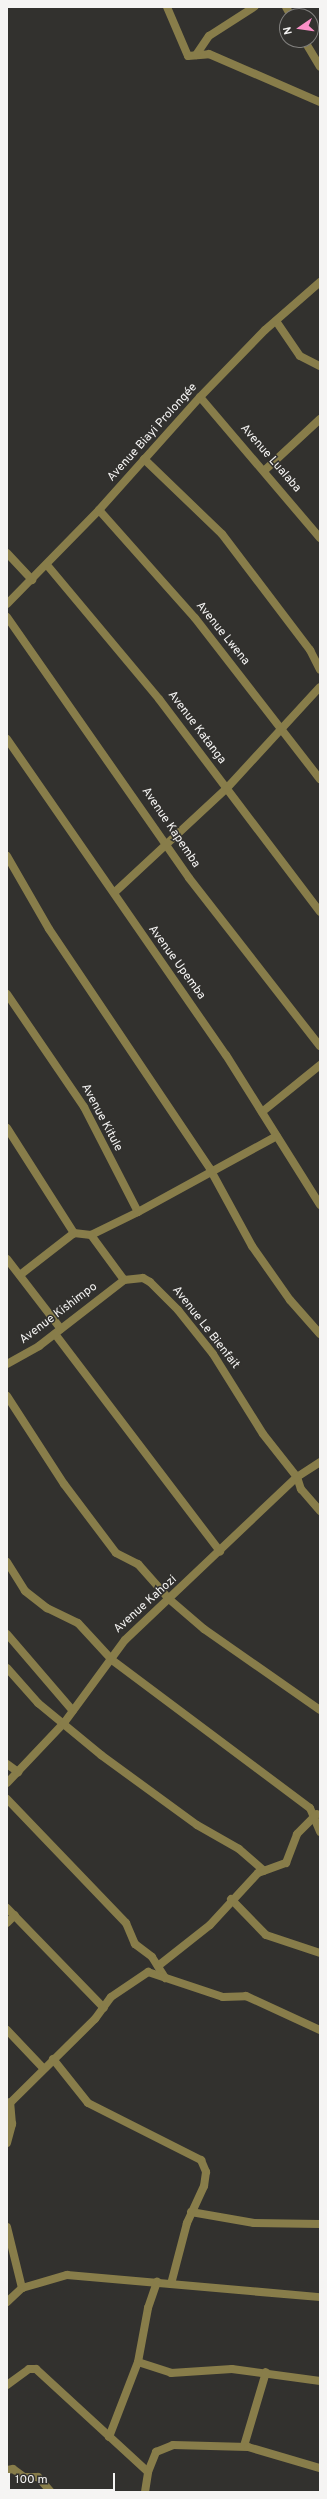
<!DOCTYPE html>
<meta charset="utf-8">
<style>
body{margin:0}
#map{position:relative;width:327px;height:2499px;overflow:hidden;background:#32312e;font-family:Overpass,sans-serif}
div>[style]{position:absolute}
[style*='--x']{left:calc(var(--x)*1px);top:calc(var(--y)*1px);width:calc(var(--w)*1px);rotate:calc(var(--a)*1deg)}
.street>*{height:8px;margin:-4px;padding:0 4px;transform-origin:4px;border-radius:4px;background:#887d4a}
span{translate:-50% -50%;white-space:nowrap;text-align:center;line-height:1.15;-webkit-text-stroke:3px #32312e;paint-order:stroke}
.street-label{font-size:12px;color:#f5f4f3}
.frame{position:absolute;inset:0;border:8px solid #f5f4f3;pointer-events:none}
.north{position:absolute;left:279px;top:8px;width:40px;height:40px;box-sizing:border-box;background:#32312e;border:1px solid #807f7d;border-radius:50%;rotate:257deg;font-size:11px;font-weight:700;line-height:16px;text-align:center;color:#f5f4f3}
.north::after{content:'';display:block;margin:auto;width:14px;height:18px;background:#fa8fc6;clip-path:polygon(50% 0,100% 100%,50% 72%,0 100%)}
.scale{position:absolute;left:8px;top:2473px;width:107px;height:18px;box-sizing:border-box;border:2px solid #f5f4f3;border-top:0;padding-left:5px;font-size:12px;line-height:14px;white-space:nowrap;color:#f5f4f3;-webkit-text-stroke:3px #32312e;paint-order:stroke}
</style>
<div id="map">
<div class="street">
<i style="--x:167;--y:7;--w:53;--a:66.8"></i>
<i style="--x:188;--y:56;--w:21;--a:-5"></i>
<i style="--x:209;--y:54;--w:121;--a:23.4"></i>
<i style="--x:286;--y:7;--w:10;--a:61"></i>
<i style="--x:304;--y:40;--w:31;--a:59"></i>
<i style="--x:196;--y:55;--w:23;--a:-56"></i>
<i style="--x:209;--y:36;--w:54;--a:-32.8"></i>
<i style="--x:276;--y:321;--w:42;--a:55.6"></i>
<i style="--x:300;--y:356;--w:22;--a:27"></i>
<i style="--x:200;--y:397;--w:185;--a:49.6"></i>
<i style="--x:144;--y:459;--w:108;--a:43.9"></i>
<i style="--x:222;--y:534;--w:146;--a:52.8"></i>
<i style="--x:310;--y:650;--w:22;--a:63"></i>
<i style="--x:265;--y:470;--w:75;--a:-42.8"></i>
<i style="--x:99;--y:510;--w:144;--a:48.4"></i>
<i style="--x:195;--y:618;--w:204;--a:52.2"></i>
<i style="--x:7;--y:553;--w:37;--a:47"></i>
<i style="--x:47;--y:565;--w:175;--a:50.1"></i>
<i style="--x:159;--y:699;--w:267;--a:52.9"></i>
<i style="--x:7;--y:604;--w:132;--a:-45.6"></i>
<i style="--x:99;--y:510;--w:152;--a:-48.2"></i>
<i style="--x:200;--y:397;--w:93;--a:-45.9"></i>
<i style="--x:265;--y:330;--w:73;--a:-41.1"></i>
<i style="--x:7;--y:617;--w:318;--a:55.1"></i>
<i style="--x:189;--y:878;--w:213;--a:52.1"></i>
<i style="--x:7;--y:739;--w:384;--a:55.3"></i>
<i style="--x:226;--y:1055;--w:177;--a:57.9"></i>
<i style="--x:7;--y:856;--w:84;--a:60.1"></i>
<i style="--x:49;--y:929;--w:289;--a:56.1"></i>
<i style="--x:210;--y:1169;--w:88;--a:61.4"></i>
<i style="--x:252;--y:1246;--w:66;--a:54.9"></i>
<i style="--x:290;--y:1300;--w:45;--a:48.6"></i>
<i style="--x:115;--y:892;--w:153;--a:-42.9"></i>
<i style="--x:227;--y:788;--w:137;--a:-47.4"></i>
<i style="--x:7;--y:994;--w:137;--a:55.7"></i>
<i style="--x:84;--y:1107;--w:118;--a:62.8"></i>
<i style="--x:138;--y:1212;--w:52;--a:153.9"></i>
<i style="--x:262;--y:1112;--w:75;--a:-39"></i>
<i style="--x:7;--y:1128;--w:125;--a:57.5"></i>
<i style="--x:74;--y:1233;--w:17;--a:7"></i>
<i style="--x:91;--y:1235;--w:56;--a:53.7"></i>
<i style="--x:124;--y:1280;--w:19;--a:-6"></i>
<i style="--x:143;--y:1278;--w:8;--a:30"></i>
<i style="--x:150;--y:1282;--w:40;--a:45"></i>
<i style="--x:178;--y:1310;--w:56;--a:51.5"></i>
<i style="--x:213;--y:1354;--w:94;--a:58"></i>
<i style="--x:263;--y:1434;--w:55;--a:51.7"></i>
<i style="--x:297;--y:1477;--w:13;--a:72"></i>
<i style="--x:301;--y:1489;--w:29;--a:49"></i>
<i style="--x:138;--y:1212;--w:158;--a:-28.7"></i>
<i style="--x:7;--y:1259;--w:88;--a:52.4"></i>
<i style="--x:20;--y:1275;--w:68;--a:-37.9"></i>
<i style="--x:55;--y:1334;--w:273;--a:52.8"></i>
<i style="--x:7;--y:1364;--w:37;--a:-29"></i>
<i style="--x:39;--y:1346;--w:108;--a:-37.8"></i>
<i style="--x:7;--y:1396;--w:105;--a:57.1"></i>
<i style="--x:64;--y:1484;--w:86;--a:53"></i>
<i style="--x:116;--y:1553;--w:25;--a:27"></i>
<i style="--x:138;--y:1564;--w:47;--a:48.5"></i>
<i style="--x:169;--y:1599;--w:46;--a:40.6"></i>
<i style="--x:204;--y:1629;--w:141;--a:34.9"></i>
<i style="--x:7;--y:1562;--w:34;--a:58"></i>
<i style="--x:25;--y:1591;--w:28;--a:38"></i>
<i style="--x:47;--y:1608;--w:34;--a:26"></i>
<i style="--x:78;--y:1623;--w:50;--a:47.4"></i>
<i style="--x:112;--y:1660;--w:247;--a:36.8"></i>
<i style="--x:310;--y:1808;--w:26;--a:67"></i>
<i style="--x:7;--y:1634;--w:101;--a:49.4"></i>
<i style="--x:7;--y:1668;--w:47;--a:48.5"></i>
<i style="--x:38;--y:1703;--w:82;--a:39.5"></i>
<i style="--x:101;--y:1755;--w:119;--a:36.1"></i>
<i style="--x:197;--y:1825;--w:48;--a:29.7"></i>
<i style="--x:239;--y:1849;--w:33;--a:41"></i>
<i style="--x:7;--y:1764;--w:14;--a:36"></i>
<i style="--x:7;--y:1783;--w:83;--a:-46.5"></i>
<i style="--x:64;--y:1723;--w:103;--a:-53.7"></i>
<i style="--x:125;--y:1640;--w:237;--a:-43.5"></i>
<i style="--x:297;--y:1477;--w:27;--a:-33"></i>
<i style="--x:7;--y:1799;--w:172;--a:46.2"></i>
<i style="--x:126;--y:1923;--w:23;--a:67"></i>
<i style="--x:135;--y:1944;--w:21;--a:37"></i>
<i style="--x:152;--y:1957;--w:25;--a:58"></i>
<i style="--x:231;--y:1899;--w:50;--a:45.8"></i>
<i style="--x:266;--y:1935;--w:57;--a:18.4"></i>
<i style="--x:7;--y:1908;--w:139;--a:45.9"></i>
<i style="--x:7;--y:1923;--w:11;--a:-45"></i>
<i style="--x:158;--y:1966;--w:66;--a:-38.3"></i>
<i style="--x:210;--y:1925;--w:71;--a:-47.3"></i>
<i style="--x:258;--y:1873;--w:30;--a:-20"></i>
<i style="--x:286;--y:1863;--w:31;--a:-69"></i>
<i style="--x:297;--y:1834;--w:28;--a:-45"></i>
<i style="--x:7;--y:2030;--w:52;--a:46.5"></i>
<i style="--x:53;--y:2059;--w:56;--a:51.5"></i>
<i style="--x:88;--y:2103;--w:127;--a:26.8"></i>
<i style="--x:201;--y:2160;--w:13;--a:67"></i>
<i style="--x:206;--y:2172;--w:14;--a:98"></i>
<i style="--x:204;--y:2186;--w:41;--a:114.7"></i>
<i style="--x:187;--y:2223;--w:63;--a:104.7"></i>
<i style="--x:7;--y:2106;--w:124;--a:-44.7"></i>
<i style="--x:95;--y:2019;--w:27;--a:-54"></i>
<i style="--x:111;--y:1997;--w:45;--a:-34"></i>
<i style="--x:148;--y:1972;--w:79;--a:18.4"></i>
<i style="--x:223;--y:1997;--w:23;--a:-2"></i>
<i style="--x:246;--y:1996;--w:81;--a:24.7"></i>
<i style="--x:7;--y:2143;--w:20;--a:-75"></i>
<i style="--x:12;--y:2124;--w:22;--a:-95"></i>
<i style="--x:191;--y:2212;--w:64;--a:9.9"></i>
<i style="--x:254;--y:2223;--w:66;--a:0.9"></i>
<i style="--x:7;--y:2227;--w:63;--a:76.2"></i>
<i style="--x:7;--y:2302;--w:21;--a:-43"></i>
<i style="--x:22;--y:2288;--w:47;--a:-16.1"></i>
<i style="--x:67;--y:2275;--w:254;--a:5"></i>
<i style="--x:138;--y:2362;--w:35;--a:18"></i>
<i style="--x:171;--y:2373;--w:61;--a:-3.8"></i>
<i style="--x:232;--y:2369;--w:89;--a:7.8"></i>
<i style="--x:7;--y:2385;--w:27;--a:-36"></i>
<i style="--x:29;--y:2369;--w:7;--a:0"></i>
<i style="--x:36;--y:2369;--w:152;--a:42.6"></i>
<i style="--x:109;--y:2437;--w:80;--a:-68.9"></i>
<i style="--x:138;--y:2362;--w:55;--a:-79.5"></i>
<i style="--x:148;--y:2308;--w:28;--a:-71"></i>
<i style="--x:244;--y:2446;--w:77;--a:-73.4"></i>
<i style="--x:7;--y:2470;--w:6;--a:-9"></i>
<i style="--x:13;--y:2469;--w:14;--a:36"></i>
<i style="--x:24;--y:2477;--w:14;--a:0"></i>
<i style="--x:38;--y:2477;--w:20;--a:49"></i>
<i style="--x:145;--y:2492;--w:20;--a:-81"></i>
<i style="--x:148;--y:2472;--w:22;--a:-68"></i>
<i style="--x:156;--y:2452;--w:18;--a:-22"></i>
<i style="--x:173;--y:2445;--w:75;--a:1.5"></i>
<i style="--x:248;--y:2447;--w:75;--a:16.3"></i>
</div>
<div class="street-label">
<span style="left:153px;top:433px;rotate:-48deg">Avenue Biayi Prolongée</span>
<span style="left:270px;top:459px;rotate:49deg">Avenue Lualaba</span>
<span style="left:222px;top:634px;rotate:51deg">Avenue Lwena</span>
<span style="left:196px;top:728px;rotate:53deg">Avenue Katanga</span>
<span style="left:170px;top:828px;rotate:56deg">Avenue Kapemba</span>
<span style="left:176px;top:963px;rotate:54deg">Avenue Upemba</span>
<span style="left:101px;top:1118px;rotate:62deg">Avenue Kitule</span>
<span style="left:59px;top:1314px;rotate:-37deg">Avenue Kishimpo</span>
<span style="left:205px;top:1328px;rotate:52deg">Avenue Le Bienfait</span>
<span style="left:146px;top:1605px;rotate:-42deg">Avenue Kahozi</span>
</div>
<div class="frame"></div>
<div class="north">N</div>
<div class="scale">100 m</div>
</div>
